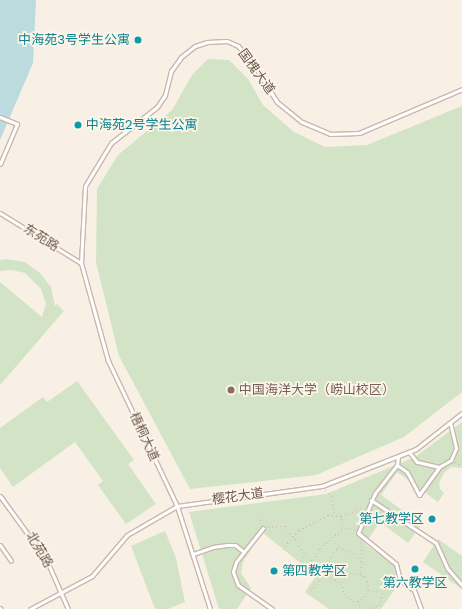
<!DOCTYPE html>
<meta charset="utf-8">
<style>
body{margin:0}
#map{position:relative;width:462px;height:609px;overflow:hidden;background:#f9f0e5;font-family:Poppins,"Noto Sans SC",sans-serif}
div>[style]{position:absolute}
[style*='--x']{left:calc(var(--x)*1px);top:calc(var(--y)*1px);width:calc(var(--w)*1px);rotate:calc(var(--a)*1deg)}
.green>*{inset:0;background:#d2e4c5}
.water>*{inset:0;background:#bcdbdf}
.path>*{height:1px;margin-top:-0.5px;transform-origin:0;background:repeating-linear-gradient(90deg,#cfb3a4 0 1px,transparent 0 4px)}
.roads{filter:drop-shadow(1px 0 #c8b8ad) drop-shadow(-1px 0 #c8b8ad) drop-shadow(0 1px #c8b8ad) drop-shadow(0 -1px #c8b8ad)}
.lane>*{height:3px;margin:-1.5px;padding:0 1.5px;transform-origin:1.5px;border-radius:1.5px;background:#fff}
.dots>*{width:11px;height:11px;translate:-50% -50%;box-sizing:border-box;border:2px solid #fcf5ea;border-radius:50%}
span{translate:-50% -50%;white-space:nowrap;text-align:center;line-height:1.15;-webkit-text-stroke:3.5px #fcf5ea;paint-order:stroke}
.culture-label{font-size:13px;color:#0d838f}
.right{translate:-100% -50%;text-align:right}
.left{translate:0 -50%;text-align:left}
.street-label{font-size:13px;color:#6e584e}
.education-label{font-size:13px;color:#785e54}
</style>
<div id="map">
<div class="green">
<i style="clip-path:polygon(208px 59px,229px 60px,248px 79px,263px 105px,294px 132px,325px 147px,367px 145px,462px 106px,462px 392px,404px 437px,316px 475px,190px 489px,119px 356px,96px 262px,97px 189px,118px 155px,172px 110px,192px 75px)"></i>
<i style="clip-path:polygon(7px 259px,25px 262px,40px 273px,51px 287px,55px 306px,57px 304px,64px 311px,0 385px,0 282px,42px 317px,46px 304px,41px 289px,25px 273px,12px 270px,0 271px,0 260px)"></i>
<i style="clip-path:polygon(77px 381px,134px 460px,128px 464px,156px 504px,126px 524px,98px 485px,103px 481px,75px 442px,13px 487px,0 468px,0 428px,43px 397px,47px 402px)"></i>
<i style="clip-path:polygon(462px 422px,462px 468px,451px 467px,444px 473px,439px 483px,440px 489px,444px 493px,438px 502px,397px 472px,381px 495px,422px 524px,408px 543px,380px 522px,365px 544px,393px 564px,400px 582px,381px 609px,329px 609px,305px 592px,316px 576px,262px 532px,243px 562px,241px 573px,251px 588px,237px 609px,219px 609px,189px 512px,326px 494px,415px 457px)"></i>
<i style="clip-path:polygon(165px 531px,176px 558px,185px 602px,168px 609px,155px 609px,131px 546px)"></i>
<i style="clip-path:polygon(438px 539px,462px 556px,462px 589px,423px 562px)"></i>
</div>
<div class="water">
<i style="clip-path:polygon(0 0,36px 0,33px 63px,0 140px)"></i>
</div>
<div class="path">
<i style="--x:455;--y:462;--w:8;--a:23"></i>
<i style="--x:325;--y:490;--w:9;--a:41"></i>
<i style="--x:332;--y:496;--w:17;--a:83"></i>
<i style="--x:260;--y:516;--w:8;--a:76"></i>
<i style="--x:268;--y:527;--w:17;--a:-3"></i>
<i style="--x:285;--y:526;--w:34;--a:54"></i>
<i style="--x:305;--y:554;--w:35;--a:43"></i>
<i style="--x:331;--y:578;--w:12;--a:24"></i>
<i style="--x:342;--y:583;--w:11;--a:80"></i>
<i style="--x:344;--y:594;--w:11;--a:38"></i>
<i style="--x:353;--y:601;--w:6;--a:0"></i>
<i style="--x:359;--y:601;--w:8;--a:76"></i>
<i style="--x:355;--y:529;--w:12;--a:-171"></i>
<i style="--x:343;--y:527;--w:11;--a:-100"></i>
<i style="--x:341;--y:516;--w:23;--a:-20"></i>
<i style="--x:361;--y:542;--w:21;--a:87"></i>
<i style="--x:282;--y:549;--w:25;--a:-48"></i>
<i style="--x:299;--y:530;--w:33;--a:-27"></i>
<i style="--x:328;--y:515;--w:13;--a:4"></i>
<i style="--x:313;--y:560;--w:14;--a:-60"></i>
<i style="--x:320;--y:548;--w:30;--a:-41"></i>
<i style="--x:299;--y:564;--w:11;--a:-56"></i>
<i style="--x:342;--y:582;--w:12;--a:-48"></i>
<i style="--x:350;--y:573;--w:10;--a:6"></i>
<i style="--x:360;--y:574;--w:6;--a:31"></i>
<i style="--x:365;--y:577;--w:6;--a:59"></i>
<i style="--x:368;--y:582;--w:11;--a:90"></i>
<i style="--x:368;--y:593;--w:12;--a:138"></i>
<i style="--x:369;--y:590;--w:12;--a:9"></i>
<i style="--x:309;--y:594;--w:19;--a:-55"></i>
<i style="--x:320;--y:578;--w:9;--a:-32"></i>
<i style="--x:328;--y:573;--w:17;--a:-80"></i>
<i style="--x:331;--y:556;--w:11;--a:-52"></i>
<i style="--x:338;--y:547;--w:19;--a:21"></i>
<i style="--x:356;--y:554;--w:11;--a:56"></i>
<i style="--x:362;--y:563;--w:11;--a:100"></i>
<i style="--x:369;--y:609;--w:11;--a:-22"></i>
<i style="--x:379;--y:605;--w:19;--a:-74"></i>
<i style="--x:384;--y:587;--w:14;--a:-12"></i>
</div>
<div class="roads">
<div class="lane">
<i style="--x:0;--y:117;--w:18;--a:22"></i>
<i style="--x:17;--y:124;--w:43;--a:113"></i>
<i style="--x:0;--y:213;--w:95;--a:31.7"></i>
<i style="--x:398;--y:456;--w:9;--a:96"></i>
<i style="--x:397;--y:465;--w:36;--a:128"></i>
<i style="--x:375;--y:493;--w:43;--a:113"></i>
<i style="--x:358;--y:533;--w:49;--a:39.2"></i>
<i style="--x:396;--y:564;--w:16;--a:76"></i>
<i style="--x:400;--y:580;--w:17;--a:36"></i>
<i style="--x:414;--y:590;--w:20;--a:70"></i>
<i style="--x:397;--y:465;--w:12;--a:35"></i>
<i style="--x:407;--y:472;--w:26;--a:62"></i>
<i style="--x:419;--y:495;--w:34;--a:-54"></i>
<i style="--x:439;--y:467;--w:23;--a:-167"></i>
<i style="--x:417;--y:462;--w:13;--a:-129"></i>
<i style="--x:439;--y:467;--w:14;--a:-30"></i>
<i style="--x:451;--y:460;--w:13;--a:-67"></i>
<i style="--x:456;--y:448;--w:26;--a:-103"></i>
<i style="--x:0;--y:496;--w:78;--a:53.9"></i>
<i style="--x:46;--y:559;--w:55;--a:66.3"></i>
<i style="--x:371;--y:500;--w:78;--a:33.5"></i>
<i style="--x:436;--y:543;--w:27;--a:66"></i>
<i style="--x:447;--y:568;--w:23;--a:49"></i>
<i style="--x:263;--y:528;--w:43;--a:128.5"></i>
<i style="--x:236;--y:562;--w:10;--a:107"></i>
<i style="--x:233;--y:572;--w:14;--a:69"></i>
<i style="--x:238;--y:585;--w:42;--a:35.2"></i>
<i style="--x:0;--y:545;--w:19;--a:55"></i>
<i style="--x:193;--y:554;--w:21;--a:-19"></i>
<i style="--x:213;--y:547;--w:14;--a:-8"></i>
<i style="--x:227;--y:545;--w:8;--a:0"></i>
<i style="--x:235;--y:545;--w:11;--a:38"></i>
<i style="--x:0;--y:608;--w:1;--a:45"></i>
<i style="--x:30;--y:609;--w:70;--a:-28"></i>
<i style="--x:92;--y:576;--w:54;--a:-49.5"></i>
<i style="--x:127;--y:535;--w:58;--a:-30.1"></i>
<i style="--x:177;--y:506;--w:146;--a:-7.9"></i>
<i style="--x:322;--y:486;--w:101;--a:-21.5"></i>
<i style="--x:416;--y:449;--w:58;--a:-38"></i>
<i style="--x:210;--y:609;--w:108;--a:-107.8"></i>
<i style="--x:177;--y:506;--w:161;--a:-115.4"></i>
<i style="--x:108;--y:361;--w:102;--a:-105.4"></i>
<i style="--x:81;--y:263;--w:77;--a:-87"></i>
<i style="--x:85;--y:186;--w:50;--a:-58.8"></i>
<i style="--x:111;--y:143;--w:58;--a:-38"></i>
<i style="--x:157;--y:107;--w:14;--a:-56"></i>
<i style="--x:165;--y:95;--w:25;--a:-76"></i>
<i style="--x:171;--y:71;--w:17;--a:-54"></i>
<i style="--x:181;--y:57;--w:18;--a:-38"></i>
<i style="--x:195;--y:46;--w:13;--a:-18"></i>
<i style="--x:207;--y:42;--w:20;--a:-3"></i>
<i style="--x:227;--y:41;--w:12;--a:24"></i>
<i style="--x:238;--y:46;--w:21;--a:49"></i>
<i style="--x:252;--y:62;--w:47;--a:58"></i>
<i style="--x:277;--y:102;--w:32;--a:39"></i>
<i style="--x:302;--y:122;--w:30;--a:23"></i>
<i style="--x:330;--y:134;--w:29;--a:-2"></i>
<i style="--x:359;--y:133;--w:112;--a:-23.1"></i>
</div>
</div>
<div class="dots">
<i style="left:138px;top:40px;background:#0f9aa8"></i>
<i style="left:78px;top:125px;background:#0f9aa8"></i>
<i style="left:231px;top:390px;background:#8d6e63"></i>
<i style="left:432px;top:519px;background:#0f9aa8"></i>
<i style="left:415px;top:569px;background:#0f9aa8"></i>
<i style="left:274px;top:571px;background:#0f9aa8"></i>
</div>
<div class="culture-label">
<span class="right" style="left:130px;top:40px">中海苑3号学生公寓</span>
<span class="left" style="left:86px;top:125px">中海苑2号学生公寓</span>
<span class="right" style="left:424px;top:519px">第七教学区</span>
<span class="left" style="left:282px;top:571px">第四教学区</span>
<span style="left:415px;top:583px">第六教学区</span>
</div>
<div class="street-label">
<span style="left:256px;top:72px;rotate:54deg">国槐大道</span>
<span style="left:41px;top:238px;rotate:32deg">东苑路</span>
<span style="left:144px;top:437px;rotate:65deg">梧桐大道</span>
<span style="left:238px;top:497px;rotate:-8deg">樱花大道</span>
<span style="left:39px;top:550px;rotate:59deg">北苑路</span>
</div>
<div class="education-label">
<span class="left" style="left:239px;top:390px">中国海洋大学（崂山校区）</span>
</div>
</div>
